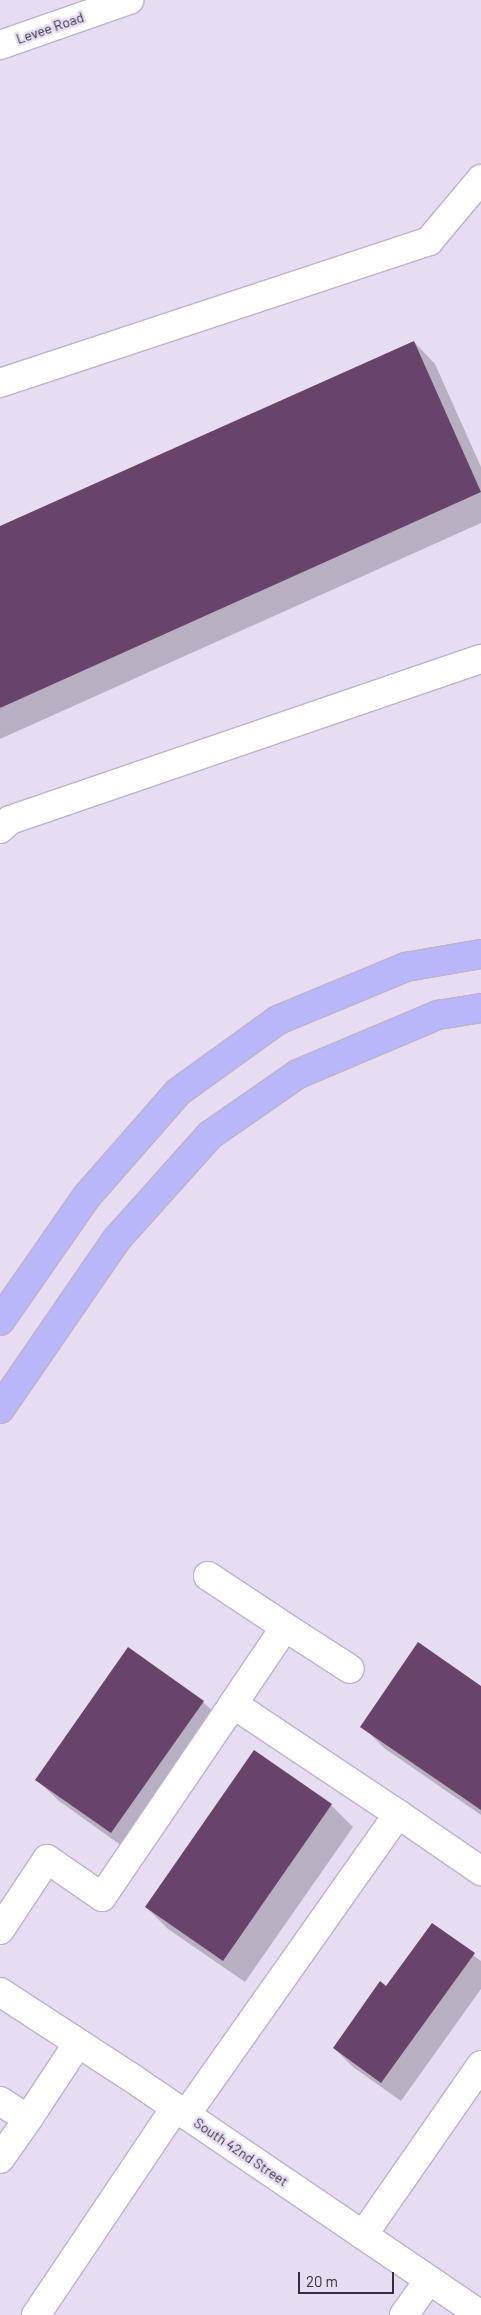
<!DOCTYPE html>
<style>
body{margin:0}
#map{position:relative;width:481px;height:2315px;overflow:hidden;background:#e7ddf3;font-family:Barlow,sans-serif}
div>[style]{position:absolute}
[style*='--x']{left:calc(var(--x)*1px);top:calc(var(--y)*1px);width:calc(var(--w)*1px);rotate:calc(var(--a)*1deg)}
.shadow>*{inset:0;background:#0003}
.building>*{inset:0;background:#68446b}
.roads{filter:drop-shadow(1px 0 #bcb3c9) drop-shadow(-1px 0 #bcb3c9) drop-shadow(0 1px #bcb3c9) drop-shadow(0 -1px #bcb3c9)}
.minor>*{height:28px;margin:-14px;padding:0 14px;transform-origin:14px;border-radius:14px;background:#fff}
.highway>*{height:28px;margin:-14px;padding:0 14px;transform-origin:14px;border-radius:14px;background:#b9b6fa}
span{translate:-50% -50%;white-space:nowrap;text-align:center;line-height:1.15;-webkit-text-stroke:5px #e7ddf3;paint-order:stroke}
.street-label{font-size:14px;color:#333038}
.scale{position:absolute;left:298px;top:2272px;width:96px;height:22px;box-sizing:border-box;border:2px solid #333038;border-top:0;padding-left:6px;font-size:15px;line-height:18px;white-space:nowrap;color:#333038;-webkit-text-stroke:4px #e7ddf3;paint-order:stroke}
</style>
<div id="map">
<div class="shadow">
<i style="clip-path:polygon(414px 342px,435px 364px,481px 467px,481px 523px,0 739px,0 527px)"></i>
<i style="clip-path:polygon(481px 1687px,481px 1815px,384px 1748px,362px 1726px)"></i>
<i style="clip-path:polygon(203px 1702px,225px 1723px,133px 1854px,59px 1801px,37px 1780px)"></i>
<i style="clip-path:polygon(255px 1752px,331px 1805px,353px 1827px,245px 1982px,168px 1929px,146px 1907px)"></i>
<i style="clip-path:polygon(433px 1924px,481px 1961px,481px 1989px,401px 2101px,353px 2067px,334px 2048px,387px 1988px)"></i>
</div>
<div class="building">
<i style="clip-path:polygon(414px 341px,481px 492px,0 708px,0 526px)"></i>
<i style="clip-path:polygon(418px 1642px,481px 1686px,481px 1810px,360px 1727px)"></i>
<i style="clip-path:polygon(128px 1647px,204px 1701px,111px 1833px,35px 1780px)"></i>
<i style="clip-path:polygon(254px 1750px,332px 1804px,223px 1961px,145px 1907px)"></i>
<i style="clip-path:polygon(432px 1923px,475px 1953px,381px 2083px,333px 2048px,380px 1981px,386px 1986px)"></i>
</div>
<div class="roads">
<div class="minor">
<i style="--x:0;--y:45;--w:137;--a:-19.2"></i>
<i style="--x:0;--y:383;--w:452;--a:-18.3"></i>
<i style="--x:429;--y:241;--w:81;--a:-50"></i>
<i style="--x:0;--y:829;--w:13;--a:-42"></i>
<i style="--x:10;--y:820;--w:498;--a:-18.9"></i>
<i style="--x:208;--y:1576;--w:92;--a:33.5"></i>
<i style="--x:285;--y:1627;--w:93;--a:124"></i>
<i style="--x:285;--y:1627;--w:77;--a:32.9"></i>
<i style="--x:398;--y:1814;--w:101;--a:34.5"></i>
<i style="--x:0;--y:1930;--w:85;--a:-56.5"></i>
<i style="--x:47;--y:1859;--w:67;--a:34.6"></i>
<i style="--x:102;--y:1897;--w:233;--a:-55.8"></i>
<i style="--x:233;--y:1704;--w:198;--a:33.7"></i>
<i style="--x:398;--y:1814;--w:368;--a:125.2"></i>
<i style="--x:0;--y:1992;--w:158;--a:33.1"></i>
<i style="--x:132;--y:2078;--w:422;--a:34.2"></i>
<i style="--x:0;--y:2101;--w:33;--a:33"></i>
<i style="--x:28;--y:2119;--w:91;--a:-56.7"></i>
<i style="--x:0;--y:2159;--w:49;--a:-55"></i>
<i style="--x:363;--y:2235;--w:207;--a:-55.2"></i>
<i style="--x:36;--y:2315;--w:249;--a:-56.1"></i>
<i style="--x:404;--y:2315;--w:43;--a:-54.5"></i>
</div>
<div class="highway">
<i style="--x:0;--y:1321;--w:152;--a:-55.2"></i>
<i style="--x:87;--y:1196;--w:138;--a:-48.8"></i>
<i style="--x:178;--y:1092;--w:123;--a:-35.8"></i>
<i style="--x:278;--y:1020;--w:139;--a:-22.5"></i>
<i style="--x:406;--y:967;--w:76;--a:-9.8"></i>
<i style="--x:0;--y:1409;--w:206;--a:-55.5"></i>
<i style="--x:117;--y:1239;--w:140;--a:-48.2"></i>
<i style="--x:210;--y:1135;--w:107;--a:-34.7"></i>
<i style="--x:298;--y:1074;--w:152;--a:-22.9"></i>
<i style="--x:438;--y:1015;--w:44;--a:-9.2"></i>
</div>
</div>
<div class="street-label">
<span style="left:50px;top:28px;rotate:-19deg">Levee Road</span>
<span style="left:241px;top:2152px;rotate:34deg">South 42nd Street</span>
</div>
<div class="scale">20 m</div>
</div>
